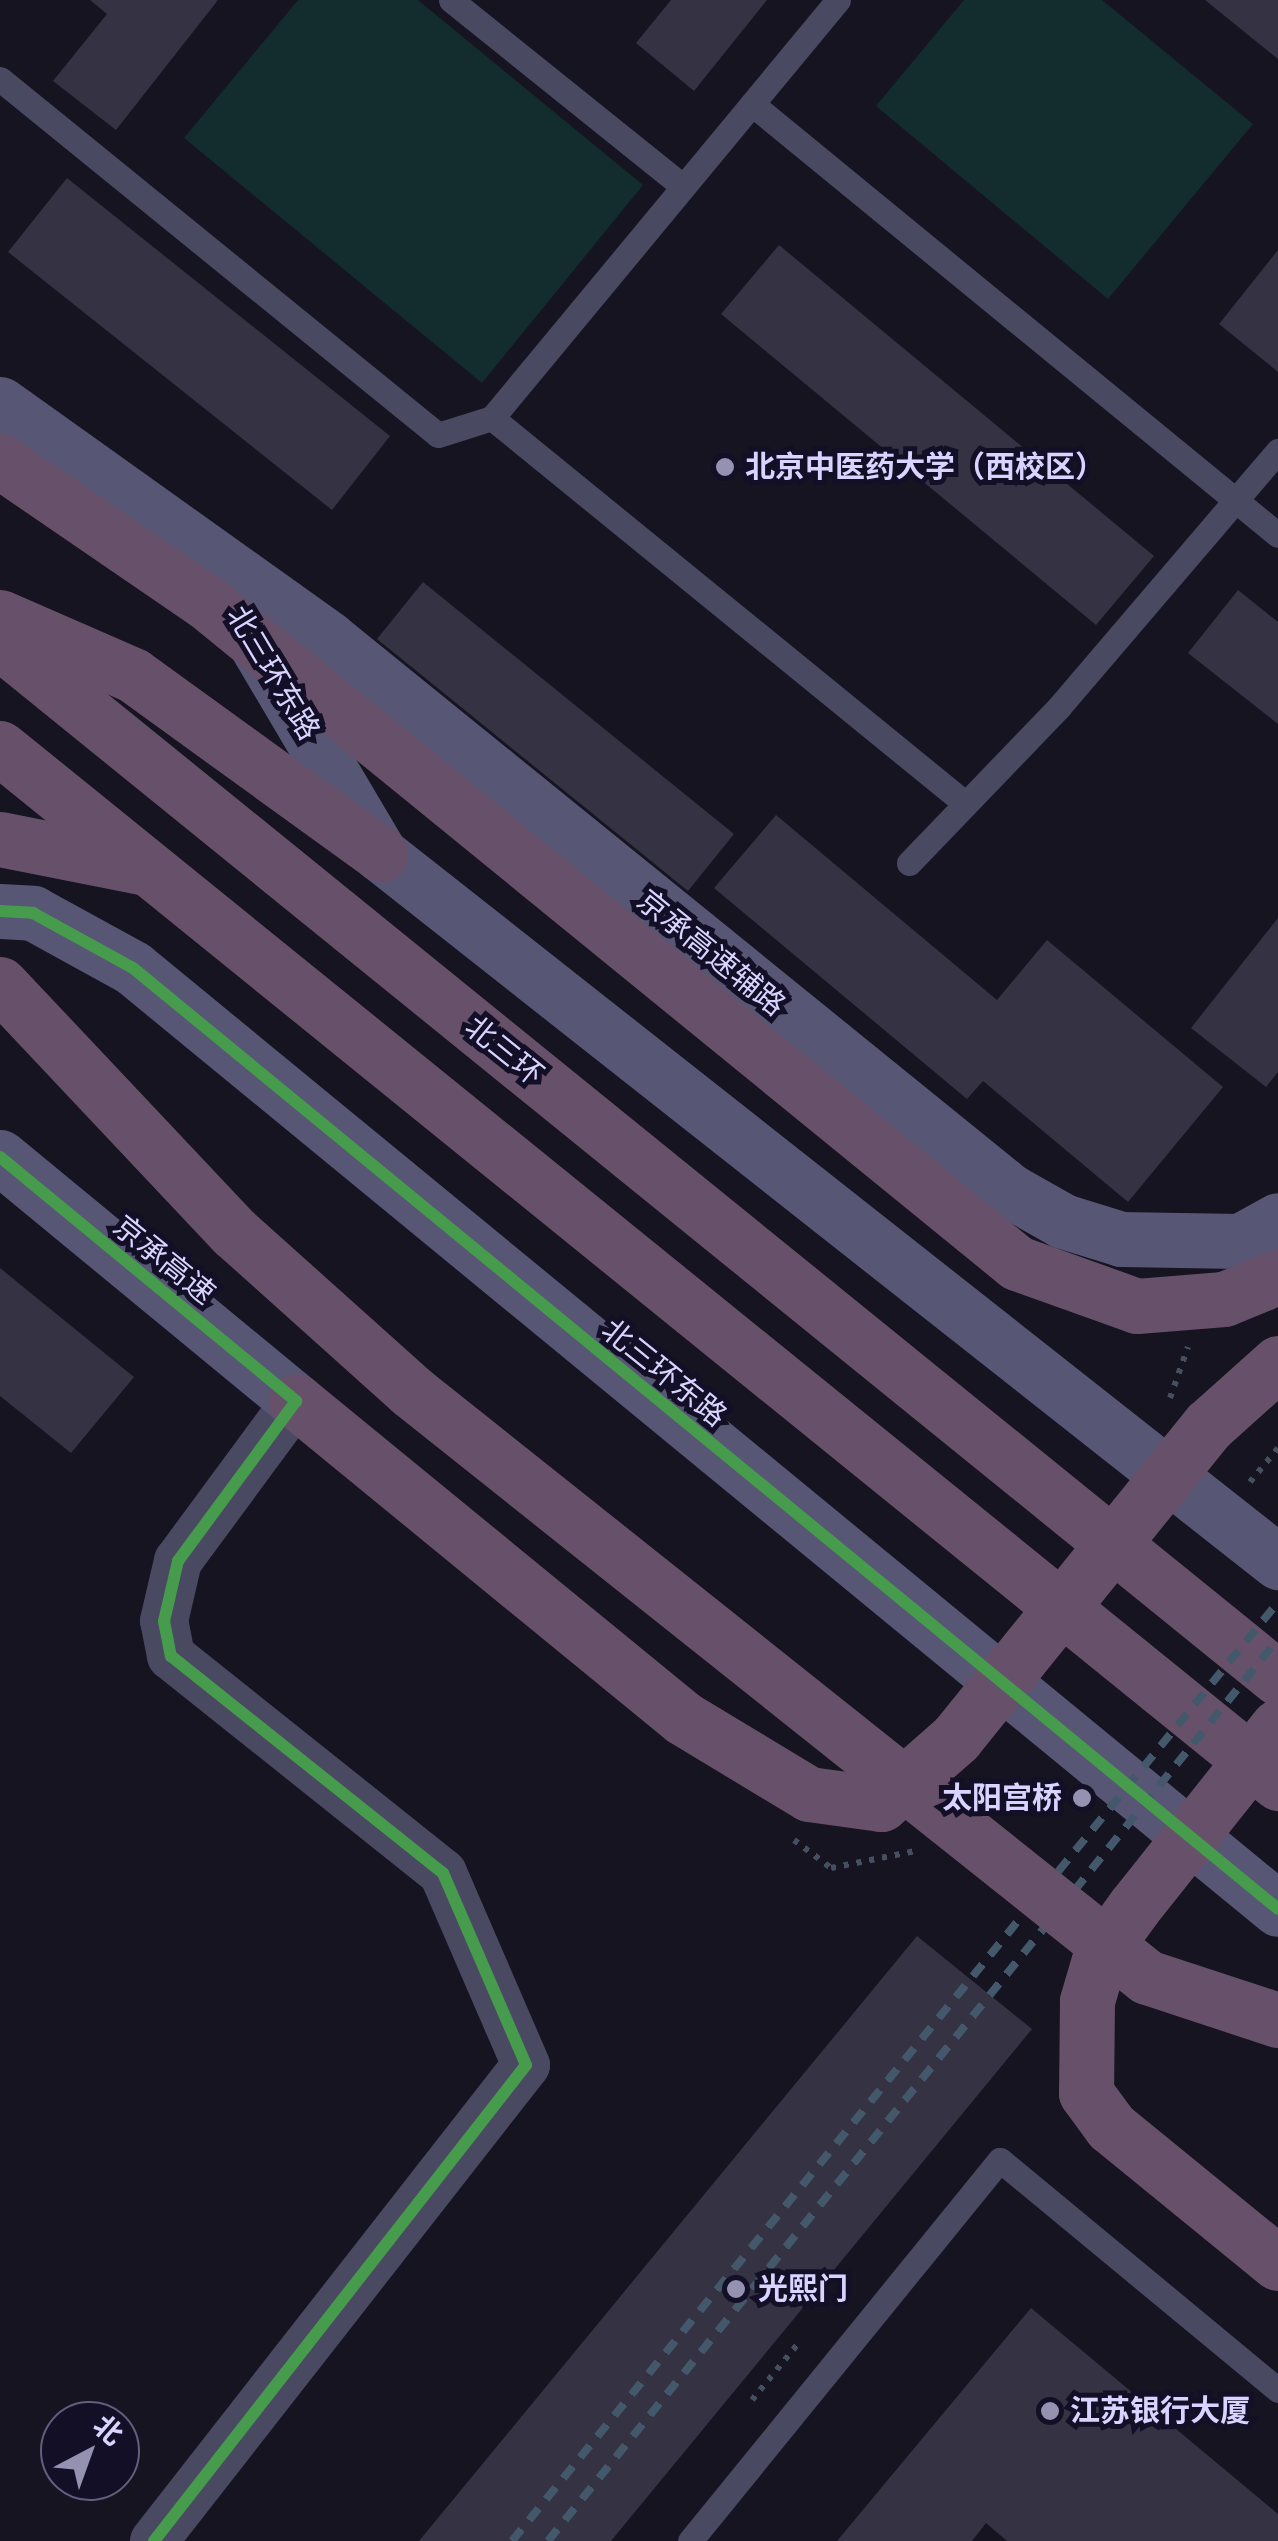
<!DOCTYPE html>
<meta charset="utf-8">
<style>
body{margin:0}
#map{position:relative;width:1278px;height:2541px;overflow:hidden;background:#161421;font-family:"Space Grotesk","Noto Sans SC",sans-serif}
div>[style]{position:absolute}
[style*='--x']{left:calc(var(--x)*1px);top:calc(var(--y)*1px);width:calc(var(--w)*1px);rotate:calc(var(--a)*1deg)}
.green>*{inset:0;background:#132c2d}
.building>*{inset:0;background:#343243}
.path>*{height:6px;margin-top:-3px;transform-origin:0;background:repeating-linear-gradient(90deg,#44505f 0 5px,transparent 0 13px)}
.lane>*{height:25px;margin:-12.5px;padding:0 12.5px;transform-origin:12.5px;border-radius:12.5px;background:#4a4962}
.street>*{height:48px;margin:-24px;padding:0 24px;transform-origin:24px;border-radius:24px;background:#4a4962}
.secondary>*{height:55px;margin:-27.5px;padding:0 27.5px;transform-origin:27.5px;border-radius:27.5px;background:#575674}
.highway>*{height:55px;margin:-27.5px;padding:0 27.5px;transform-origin:27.5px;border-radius:27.5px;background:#67516a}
.rail>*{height:8px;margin-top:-4px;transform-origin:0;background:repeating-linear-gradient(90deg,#43596b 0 15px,transparent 0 27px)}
.highway-bridge>*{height:55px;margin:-27.5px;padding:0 27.5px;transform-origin:27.5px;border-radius:27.5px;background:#67516a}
.cycleway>*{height:12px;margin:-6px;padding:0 6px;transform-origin:6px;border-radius:6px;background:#469c4c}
.dots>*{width:28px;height:28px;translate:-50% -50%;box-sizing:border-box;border:5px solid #130f26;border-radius:50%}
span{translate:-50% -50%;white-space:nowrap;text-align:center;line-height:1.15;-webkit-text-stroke:10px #130f26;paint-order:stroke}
.poi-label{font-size:30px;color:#d9d4ff;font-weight:700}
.left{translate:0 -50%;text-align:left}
.right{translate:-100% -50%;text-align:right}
.street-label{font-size:30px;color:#d9d4ff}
.north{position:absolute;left:40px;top:2401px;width:100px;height:100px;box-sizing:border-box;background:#130f26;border:2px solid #625e7d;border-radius:50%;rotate:41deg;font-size:28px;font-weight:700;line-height:40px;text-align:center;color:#d9d4ff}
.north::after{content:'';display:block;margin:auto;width:35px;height:45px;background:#9591b1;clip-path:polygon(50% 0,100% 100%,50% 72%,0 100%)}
</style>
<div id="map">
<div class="green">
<i style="clip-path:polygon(298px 0,418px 0,643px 185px,482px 383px,184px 138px)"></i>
<i style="clip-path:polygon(964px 0,1102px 0,1253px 124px,1108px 299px,876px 106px)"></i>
</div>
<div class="building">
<i style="clip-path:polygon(90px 0,218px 0,116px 130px,53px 81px,107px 14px)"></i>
<i style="clip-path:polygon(671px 0,767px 0,694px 91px,636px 43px)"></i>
<i style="clip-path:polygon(1205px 0,1278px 0,1278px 59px)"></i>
<i style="clip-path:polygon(67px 178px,390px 436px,332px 510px,8px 252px)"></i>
<i style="clip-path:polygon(779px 245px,1154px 556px,1096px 625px,721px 314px)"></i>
<i style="clip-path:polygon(1278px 250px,1278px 372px,1219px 324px)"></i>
<i style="clip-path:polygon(423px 582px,734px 834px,688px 891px,377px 639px)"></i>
<i style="clip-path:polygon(1238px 590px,1278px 622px,1278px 724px,1188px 653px)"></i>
<i style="clip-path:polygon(776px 815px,997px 1000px,1047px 940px,1223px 1087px,1128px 1202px,983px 1081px,967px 1099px,714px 888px)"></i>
<i style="clip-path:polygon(1278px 918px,1278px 1072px,1266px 1087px,1191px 1028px)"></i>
<i style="clip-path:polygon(0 1268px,134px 1377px,71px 1453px,0 1396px)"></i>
<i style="clip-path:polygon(917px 1936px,1032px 2029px,760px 2360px,611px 2541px,419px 2541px)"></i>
<i style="clip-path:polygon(1031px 2308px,1278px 2514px,1278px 2541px,1007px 2541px,986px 2523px,972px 2541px,837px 2541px)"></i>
</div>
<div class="path">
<i style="--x:1170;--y:1398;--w:54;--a:-70.6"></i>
<i style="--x:1250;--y:1482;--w:44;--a:-50.5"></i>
<i style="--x:794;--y:1840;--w:46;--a:37.1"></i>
<i style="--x:831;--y:1868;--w:86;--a:-11.4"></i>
<i style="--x:752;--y:2400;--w:77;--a:-50.8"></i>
</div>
<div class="lane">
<i style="--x:451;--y:0;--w:297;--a:38.8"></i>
<i style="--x:838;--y:0;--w:543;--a:129.62"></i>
<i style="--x:492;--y:418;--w:611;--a:39.16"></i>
<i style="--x:0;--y:79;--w:564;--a:39.1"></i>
<i style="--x:438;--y:435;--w:57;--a:-17.5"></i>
<i style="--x:752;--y:104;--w:680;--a:39.33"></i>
<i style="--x:909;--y:863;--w:216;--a:-46.1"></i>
<i style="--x:1059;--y:707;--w:337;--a:-49.5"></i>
<i style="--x:690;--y:2541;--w:491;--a:-50.9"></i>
<i style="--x:1000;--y:2160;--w:361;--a:39.6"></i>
</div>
<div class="street">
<i style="--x:154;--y:2541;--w:604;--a:-51.99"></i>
<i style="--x:526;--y:2065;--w:209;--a:-113.4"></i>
<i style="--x:443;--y:1873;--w:348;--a:-141.4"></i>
<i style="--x:171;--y:1656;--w:36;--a:-101"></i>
<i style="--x:164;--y:1621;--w:62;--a:-76.9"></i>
<i style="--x:178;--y:1561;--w:199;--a:-53.6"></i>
</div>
<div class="secondary">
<i style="--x:0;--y:404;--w:404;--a:35.5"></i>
<i style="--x:329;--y:639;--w:877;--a:39.03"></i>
<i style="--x:1010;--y:1191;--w:61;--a:29.5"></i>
<i style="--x:1063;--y:1221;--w:61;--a:17.2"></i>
<i style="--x:1121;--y:1239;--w:119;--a:1"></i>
<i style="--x:1240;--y:1241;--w:43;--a:-28.9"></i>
<i style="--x:257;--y:646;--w:242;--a:59.4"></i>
<i style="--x:380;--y:854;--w:1144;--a:38.25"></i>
<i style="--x:0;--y:911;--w:33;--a:3"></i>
<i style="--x:33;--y:913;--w:114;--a:28.8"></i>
<i style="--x:133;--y:968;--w:1482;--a:39.41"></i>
<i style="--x:0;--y:1157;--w:384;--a:39.5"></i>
</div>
<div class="highway">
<i style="--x:0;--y:617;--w:145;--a:23.6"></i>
<i style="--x:133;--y:675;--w:305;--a:35.9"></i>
<i style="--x:0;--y:642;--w:1645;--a:39.03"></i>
<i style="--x:0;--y:748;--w:1645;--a:39"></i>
<i style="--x:0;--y:839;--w:144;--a:11.2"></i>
<i style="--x:296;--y:1401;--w:500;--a:39.32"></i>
<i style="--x:683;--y:1718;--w:147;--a:31.1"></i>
<i style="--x:809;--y:1794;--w:73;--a:7.9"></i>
<i style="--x:881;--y:1804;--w:100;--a:-41.3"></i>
<i style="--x:1209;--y:1425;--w:93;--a:-41.9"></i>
<i style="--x:1134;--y:1907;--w:57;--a:125.7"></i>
<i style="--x:1101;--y:1953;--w:50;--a:106.3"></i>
<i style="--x:1087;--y:2001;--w:92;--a:90.6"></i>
<i style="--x:1086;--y:2093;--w:42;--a:53.7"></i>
<i style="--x:1111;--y:2127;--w:215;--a:39.2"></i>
</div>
<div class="rail">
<i style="--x:512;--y:2541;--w:1212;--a:-50.79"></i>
<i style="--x:548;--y:2541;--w:1160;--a:-51.02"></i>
</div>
<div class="highway-bridge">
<i style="--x:0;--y:461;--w:250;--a:34.4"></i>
<i style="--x:206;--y:602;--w:1046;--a:39.18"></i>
<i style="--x:1017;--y:1263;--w:127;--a:19.7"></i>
<i style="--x:1137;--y:1306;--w:87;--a:-4.6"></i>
<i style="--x:1224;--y:1299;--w:58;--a:-22.2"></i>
<i style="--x:0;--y:984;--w:342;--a:46.7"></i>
<i style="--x:235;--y:1233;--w:237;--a:41.9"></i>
<i style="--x:411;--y:1391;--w:941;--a:38.53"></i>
<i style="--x:1147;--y:1977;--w:138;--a:18.2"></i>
<i style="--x:956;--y:1738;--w:402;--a:-51.1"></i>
<i style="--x:1134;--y:1907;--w:231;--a:-51.5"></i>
</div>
<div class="cycleway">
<i style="--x:0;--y:911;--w:33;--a:3"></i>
<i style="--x:33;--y:913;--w:114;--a:28.8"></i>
<i style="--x:133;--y:968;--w:1482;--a:39.41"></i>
<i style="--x:0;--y:1157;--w:384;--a:39.5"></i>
<i style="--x:296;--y:1401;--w:199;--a:126.4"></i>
<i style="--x:178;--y:1561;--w:62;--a:103.1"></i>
<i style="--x:164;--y:1621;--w:36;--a:79"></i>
<i style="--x:171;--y:1656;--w:348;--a:38.6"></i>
<i style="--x:443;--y:1873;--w:209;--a:66.6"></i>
<i style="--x:526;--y:2065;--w:604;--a:128.01"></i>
</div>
<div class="dots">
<i style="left:725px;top:467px;background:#9591b1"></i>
<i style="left:1082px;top:1798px;background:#9591b1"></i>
<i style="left:736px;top:2289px;background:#9591b1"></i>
<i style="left:1050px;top:2411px;background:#9591b1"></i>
</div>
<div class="poi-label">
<span class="left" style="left:745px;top:467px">北京中医药大学（西校区）</span>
<span class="right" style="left:1062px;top:1798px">太阳宫桥</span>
<span class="left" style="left:758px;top:2289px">光熙门</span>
<span class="left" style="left:1070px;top:2411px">江苏银行大厦</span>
</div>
<div class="street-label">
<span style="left:273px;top:673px;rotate:59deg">北三环东路</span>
<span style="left:711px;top:953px;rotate:39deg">京承高速辅路</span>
<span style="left:504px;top:1051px;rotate:39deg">北三环</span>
<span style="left:164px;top:1260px;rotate:39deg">京承高速</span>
<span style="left:664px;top:1373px;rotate:39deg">北三环东路</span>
</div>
<div class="north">北</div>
</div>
